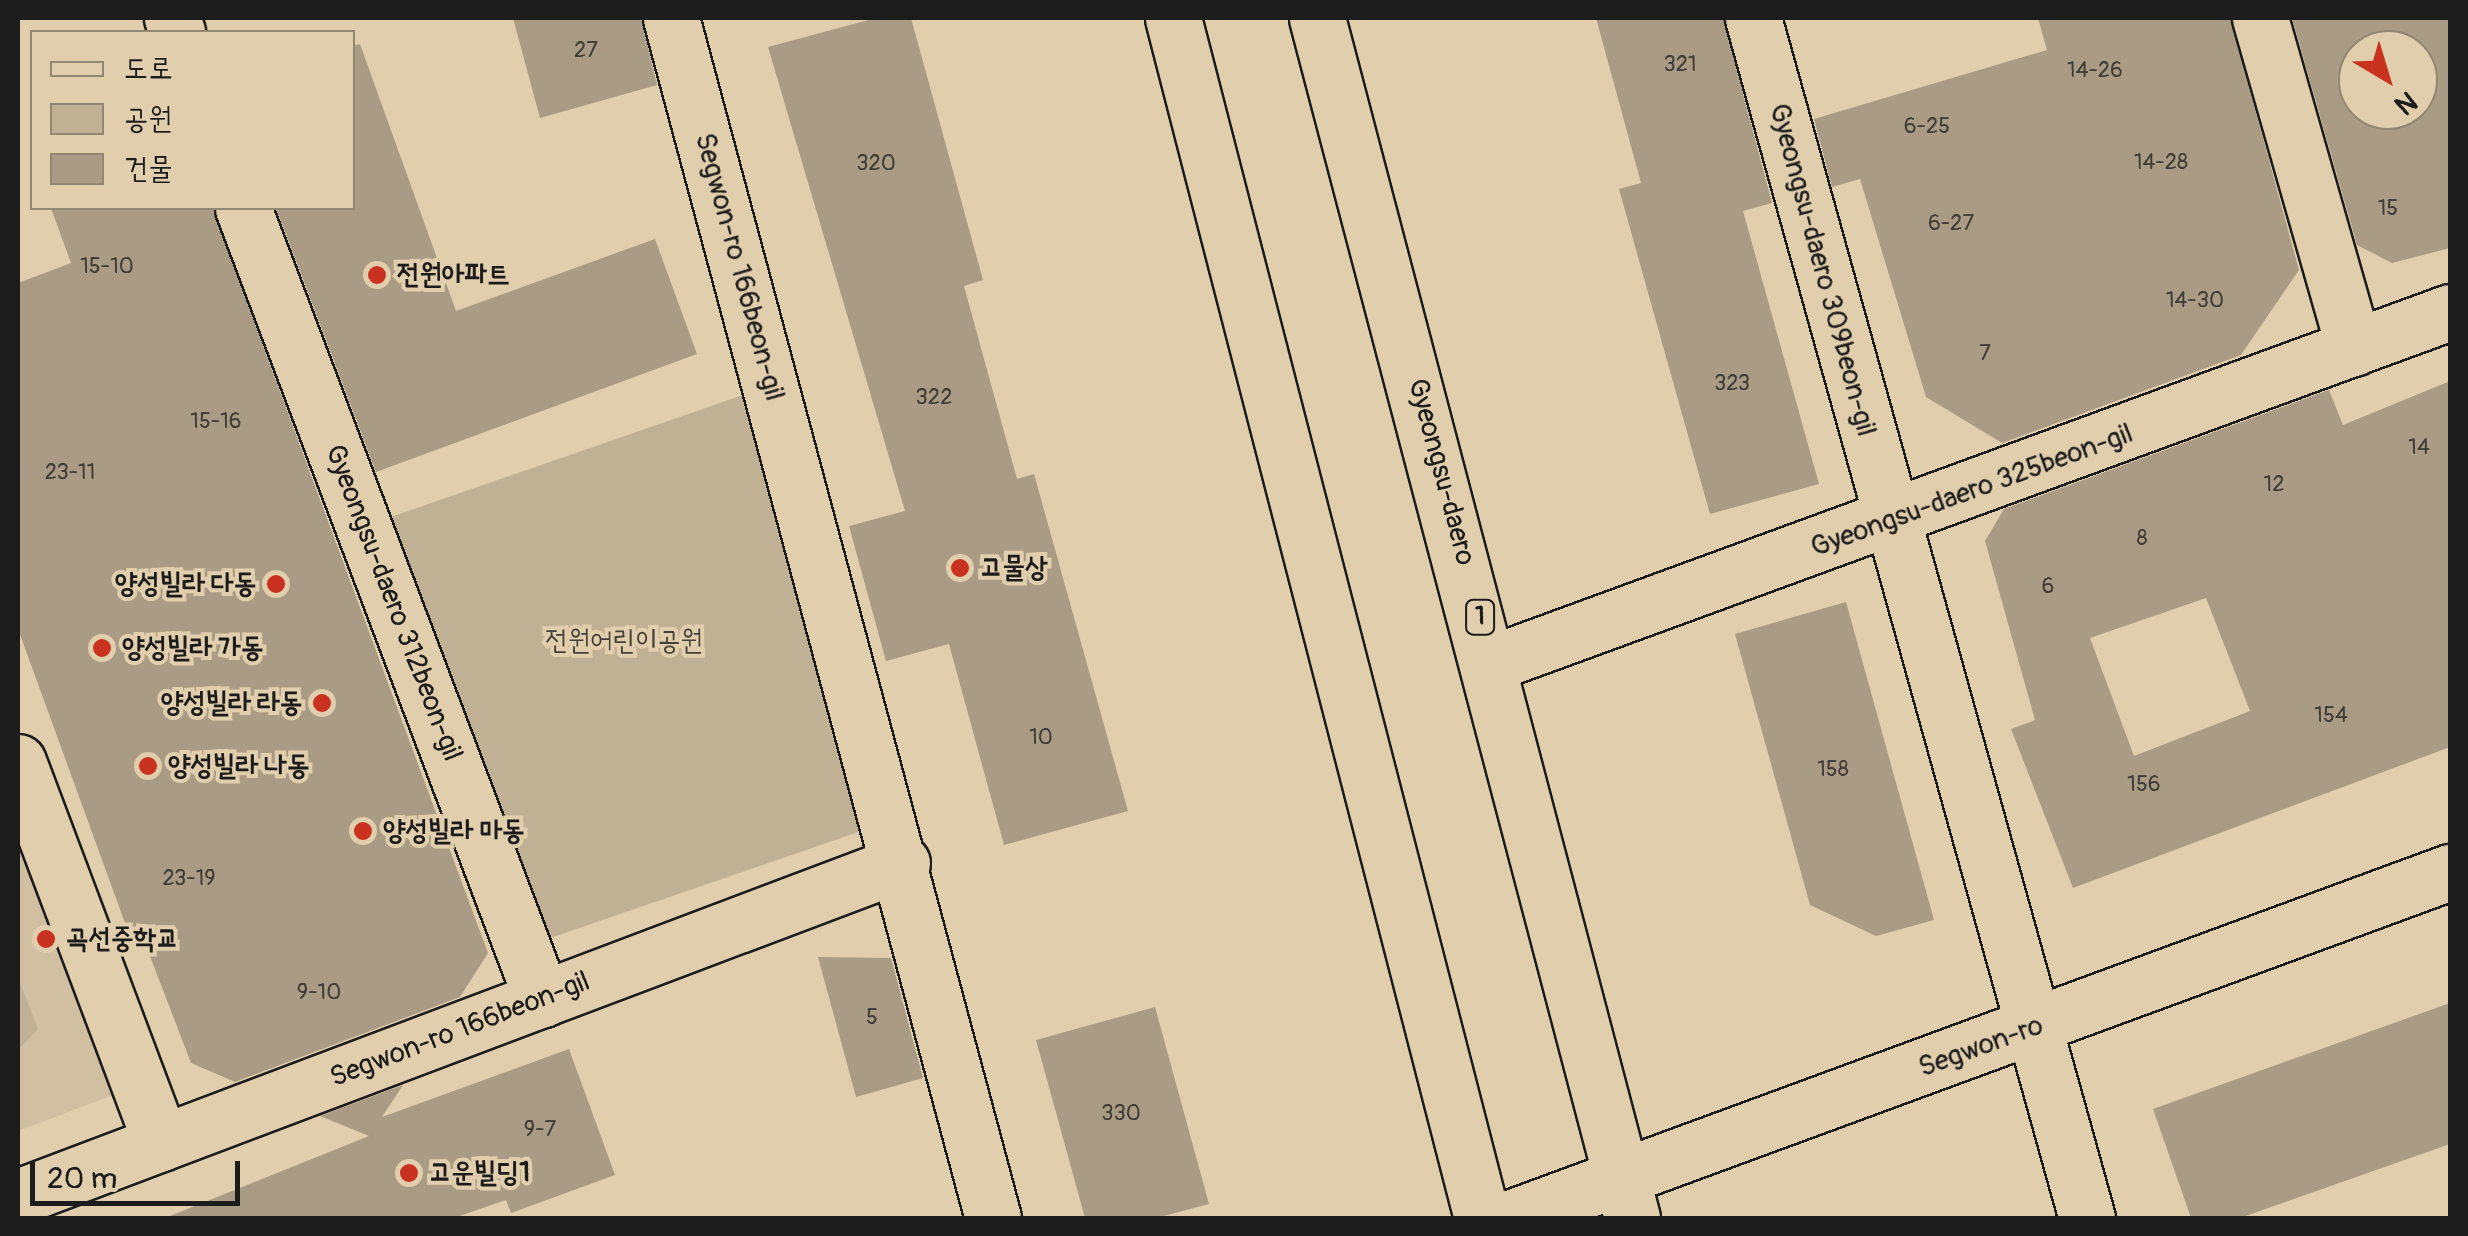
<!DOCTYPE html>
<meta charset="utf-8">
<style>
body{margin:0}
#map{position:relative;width:2468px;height:1236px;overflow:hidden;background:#e0ceac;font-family:Pangolin,"Poor Story",sans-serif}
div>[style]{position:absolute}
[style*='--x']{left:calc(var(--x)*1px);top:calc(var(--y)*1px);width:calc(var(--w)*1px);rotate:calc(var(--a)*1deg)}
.built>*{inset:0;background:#d0bfa0}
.green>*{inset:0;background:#c0b194}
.building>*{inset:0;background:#aa9c84}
.roads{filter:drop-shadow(2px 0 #1c1c1c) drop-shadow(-2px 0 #1c1c1c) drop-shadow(0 2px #1c1c1c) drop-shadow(0 -2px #1c1c1c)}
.minor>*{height:55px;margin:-27.5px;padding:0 27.5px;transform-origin:27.5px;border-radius:27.5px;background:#e0ceac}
.tertiary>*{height:55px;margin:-27.5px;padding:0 27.5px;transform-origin:27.5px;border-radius:27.5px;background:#e0ceac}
.primary>*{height:55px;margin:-27.5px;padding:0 27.5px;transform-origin:27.5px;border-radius:27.5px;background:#e0ceac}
.dots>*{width:28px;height:28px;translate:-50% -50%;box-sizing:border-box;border:5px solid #e0ceac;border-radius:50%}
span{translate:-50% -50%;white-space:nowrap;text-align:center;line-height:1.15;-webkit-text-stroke:8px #e0ceac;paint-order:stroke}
.number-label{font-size:22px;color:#403c36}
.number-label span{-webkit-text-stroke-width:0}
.shield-label span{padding:2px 8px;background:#e0ceac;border:2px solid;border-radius:8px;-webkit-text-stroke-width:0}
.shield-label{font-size:25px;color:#1c1c1c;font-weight:700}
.street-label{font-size:28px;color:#1c1c1c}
.poi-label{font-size:28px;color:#1c1c1c;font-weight:700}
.left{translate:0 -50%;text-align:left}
.right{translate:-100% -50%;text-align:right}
.park-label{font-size:28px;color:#45413a}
.frame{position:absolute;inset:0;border:20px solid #1c1c1c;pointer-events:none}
.legend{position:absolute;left:30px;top:30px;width:325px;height:180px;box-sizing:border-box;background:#e0ceac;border:2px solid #928772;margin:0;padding:12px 18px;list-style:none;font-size:30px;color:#1c1c1c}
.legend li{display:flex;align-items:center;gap:20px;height:50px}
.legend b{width:50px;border:2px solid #928772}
.north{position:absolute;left:2338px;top:30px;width:100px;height:100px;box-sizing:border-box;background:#e0ceac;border:2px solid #928772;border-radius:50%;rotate:142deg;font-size:28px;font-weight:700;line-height:40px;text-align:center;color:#1c1c1c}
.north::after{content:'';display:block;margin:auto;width:35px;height:45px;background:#c8321e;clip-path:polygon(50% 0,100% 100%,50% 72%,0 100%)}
.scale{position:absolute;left:30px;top:1161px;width:210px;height:45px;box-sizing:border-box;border:5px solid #1c1c1c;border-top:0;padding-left:12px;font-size:30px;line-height:35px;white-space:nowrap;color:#1c1c1c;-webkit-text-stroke:8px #e0ceac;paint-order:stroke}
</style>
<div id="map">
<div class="built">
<i style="clip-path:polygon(18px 790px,132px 1088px,18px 1131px)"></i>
</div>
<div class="green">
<i style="clip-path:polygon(746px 394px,870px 828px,527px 946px,385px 519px)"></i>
<i style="clip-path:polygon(18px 978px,38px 1029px,18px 1050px)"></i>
</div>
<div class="building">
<i style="clip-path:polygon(513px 18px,641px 18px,657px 85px,540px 118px)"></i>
<i style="clip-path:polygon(876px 18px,911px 18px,983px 280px,964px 286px,1017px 479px,1034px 474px,1128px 811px,1004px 845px,949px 644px,886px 661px,849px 526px,905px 511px,768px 47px)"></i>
<i style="clip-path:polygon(1596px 18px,1723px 18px,1772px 203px,1743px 211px,1819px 484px,1710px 514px,1619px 189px,1641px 183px)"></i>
<i style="clip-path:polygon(2038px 18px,2230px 18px,2299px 270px,2241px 355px,2002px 443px,1926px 397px,1860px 179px,1832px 187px,1814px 119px,2047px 50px)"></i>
<i style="clip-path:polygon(evenodd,2292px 18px,2450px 18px,2450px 248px,2392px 263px,2357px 245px,2292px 18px,2358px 50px,2418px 50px,2418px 110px,2358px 110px,2358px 50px)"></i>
<i style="clip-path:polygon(360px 44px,456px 311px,655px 239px,697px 354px,376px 472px,276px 208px,352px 208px,352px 46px)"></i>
<i style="clip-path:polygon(51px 208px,212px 208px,488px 953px,460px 997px,235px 1082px,191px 1063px,140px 930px,129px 934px,18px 629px,18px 283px,71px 263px)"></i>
<i style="clip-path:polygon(evenodd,2450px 381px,2450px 747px,2073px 888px,2011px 729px,2035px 720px,1985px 541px,2004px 509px,2329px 390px,2343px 425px,2450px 381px,2206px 598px,2250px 711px,2134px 756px,2090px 638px,2206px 598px)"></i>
<i style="clip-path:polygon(1846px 602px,1934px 920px,1876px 936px,1810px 905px,1735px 634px)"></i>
<i style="clip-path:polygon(818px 957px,891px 958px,923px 1078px,856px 1097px)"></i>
<i style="clip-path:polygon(2450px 1003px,2450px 1144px,2240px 1218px,2191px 1218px,2153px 1109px)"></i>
<i style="clip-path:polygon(1155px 1007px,1209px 1204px,1156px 1218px,1085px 1218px,1036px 1040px)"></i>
<i style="clip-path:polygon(569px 1049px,615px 1175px,511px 1213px,506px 1200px,454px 1218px,165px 1218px,369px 1136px,320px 1116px,403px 1085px,382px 1117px)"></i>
</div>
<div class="roads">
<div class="minor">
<i style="--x:172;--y:18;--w:15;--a:70"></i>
<i style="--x:671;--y:18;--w:1242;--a:74.98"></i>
<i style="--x:1753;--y:18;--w:1246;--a:74.45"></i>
<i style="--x:2260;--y:18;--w:343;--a:74.1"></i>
<i style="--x:243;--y:208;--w:846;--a:69.29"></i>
<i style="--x:1492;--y:663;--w:1020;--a:-20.12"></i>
<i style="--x:18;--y:762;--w:407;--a:69.4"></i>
<i style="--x:18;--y:1197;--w:945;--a:-20.7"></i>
</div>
<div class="tertiary">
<i style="--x:1510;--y:1218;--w:1002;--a:-20.21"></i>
</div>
<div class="primary">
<i style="--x:1173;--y:18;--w:1239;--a:75.56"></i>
<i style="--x:1317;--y:18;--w:1241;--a:75.29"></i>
</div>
</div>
<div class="dots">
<i style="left:377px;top:275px;background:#c8321e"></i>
<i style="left:960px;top:568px;background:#c8321e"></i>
<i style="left:276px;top:584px;background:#c8321e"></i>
<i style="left:102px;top:648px;background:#c8321e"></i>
<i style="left:322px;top:703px;background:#c8321e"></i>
<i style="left:148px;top:766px;background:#c8321e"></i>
<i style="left:363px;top:831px;background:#c8321e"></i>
<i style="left:46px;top:939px;background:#c8321e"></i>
<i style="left:409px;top:1173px;background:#c8321e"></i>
</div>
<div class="number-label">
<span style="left:586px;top:51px">27</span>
<span style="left:1680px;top:65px">321</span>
<span style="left:2095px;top:71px">14-26</span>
<span style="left:1927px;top:127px">6-25</span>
<span style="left:2161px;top:163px">14-28</span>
<span style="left:876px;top:164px">320</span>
<span style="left:2388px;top:209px">15</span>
<span style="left:1951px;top:224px">6-27</span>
<span style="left:107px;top:267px">15-10</span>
<span style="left:2195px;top:301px">14-30</span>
<span style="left:1985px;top:354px">7</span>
<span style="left:1732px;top:384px">323</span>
<span style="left:934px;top:398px">322</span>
<span style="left:216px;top:422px">15-16</span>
<span style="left:2419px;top:448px">14</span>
<span style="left:70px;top:473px">23-11</span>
<span style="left:2274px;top:485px">12</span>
<span style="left:2142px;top:539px">8</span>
<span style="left:2048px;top:587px">6</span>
<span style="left:2331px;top:716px">154</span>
<span style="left:1041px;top:738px">10</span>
<span style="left:1833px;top:770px">158</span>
<span style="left:2144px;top:785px">156</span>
<span style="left:189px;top:879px">23-19</span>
<span style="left:319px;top:993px">9-10</span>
<span style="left:872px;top:1018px">5</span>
<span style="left:1121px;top:1114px">330</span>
<span style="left:540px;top:1130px">9-7</span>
</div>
<div class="shield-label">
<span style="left:1480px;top:617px">1</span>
</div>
<div class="street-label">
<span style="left:739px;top:267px;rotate:75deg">Segwon-ro 166beon-gil</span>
<span style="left:1822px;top:270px;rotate:75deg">Gyeongsu-daero 309beon-gil</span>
<span style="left:1441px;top:472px;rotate:75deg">Gyeongsu-daero</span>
<span style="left:1972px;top:491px;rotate:-20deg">Gyeongsu-daero 325beon-gil</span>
<span style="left:393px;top:603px;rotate:69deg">Gyeongsu-daero 312beon-gil</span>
<span style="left:460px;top:1030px;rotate:-21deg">Segwon-ro 166beon-gil</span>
<span style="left:1981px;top:1047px;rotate:-20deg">Segwon-ro</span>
</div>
<div class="poi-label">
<span class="left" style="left:397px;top:275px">전원아파트</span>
<span class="left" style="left:980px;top:568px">고물상</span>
<span class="right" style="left:256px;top:584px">양성빌라 다동</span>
<span class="left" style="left:122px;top:648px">양성빌라 가동</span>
<span class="right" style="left:302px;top:703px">양성빌라 라동</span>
<span class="left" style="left:168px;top:766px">양성빌라 나동</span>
<span class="left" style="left:383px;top:831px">양성빌라 마동</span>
<span class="left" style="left:66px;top:939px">곡선중학교</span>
<span class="left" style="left:429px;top:1173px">고운빌딩1</span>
</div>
<div class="park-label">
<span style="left:624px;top:641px">전원어린이공원</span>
</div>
<div class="frame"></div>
<ul class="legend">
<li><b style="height:12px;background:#e0ceac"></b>도로</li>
<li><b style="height:28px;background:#c0b194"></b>공원</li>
<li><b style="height:28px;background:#aa9c84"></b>건물</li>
</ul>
<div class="north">N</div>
<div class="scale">20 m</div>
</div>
